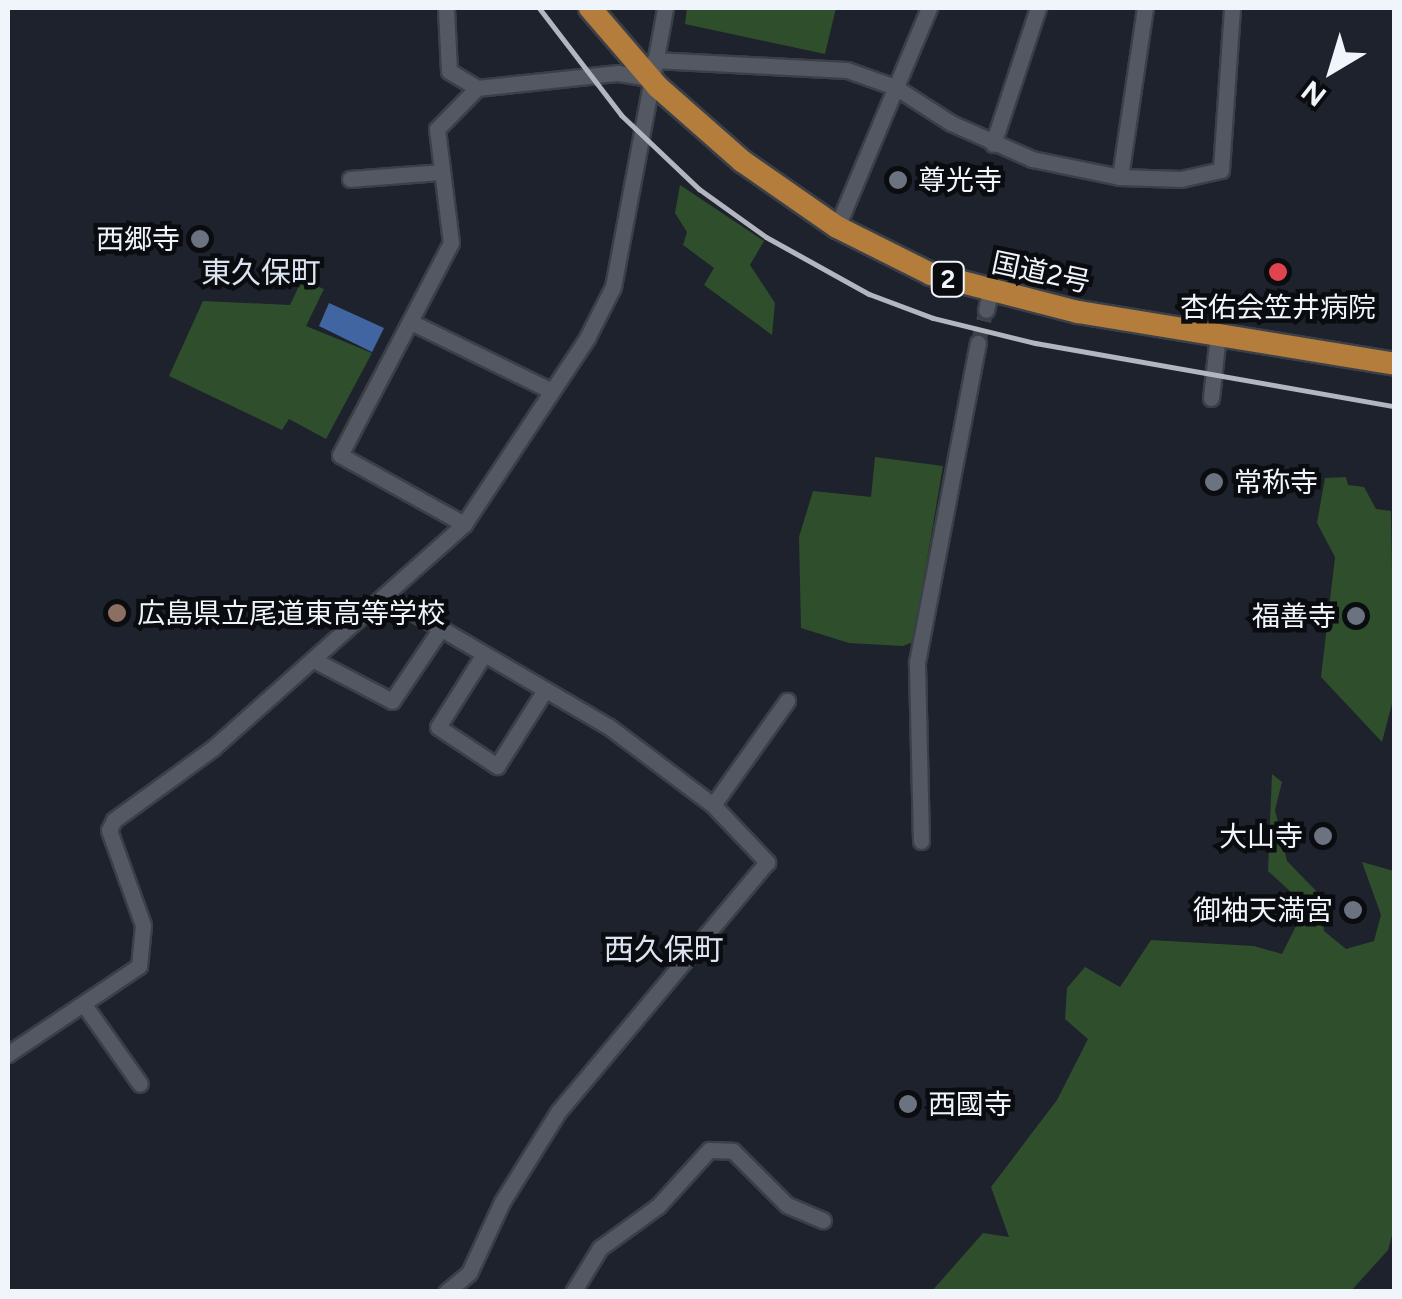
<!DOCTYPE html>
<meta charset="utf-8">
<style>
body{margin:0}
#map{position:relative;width:1402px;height:1299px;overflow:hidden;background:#1d222c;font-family:Figtree,"Noto Sans JP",sans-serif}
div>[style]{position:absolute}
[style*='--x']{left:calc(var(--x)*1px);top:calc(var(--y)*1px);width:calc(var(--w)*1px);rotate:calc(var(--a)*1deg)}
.green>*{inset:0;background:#2f4f2c}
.water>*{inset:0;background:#4165a0}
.minor-tunnel>*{height:15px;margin-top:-7.5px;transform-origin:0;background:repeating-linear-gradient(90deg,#3d424b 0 15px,transparent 0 23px)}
.roads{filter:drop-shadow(2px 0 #3b3f47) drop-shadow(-2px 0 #3b3f47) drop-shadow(0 2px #3b3f47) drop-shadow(0 -2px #3b3f47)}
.minor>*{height:15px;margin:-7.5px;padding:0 7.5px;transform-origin:7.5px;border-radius:7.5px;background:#535863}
.highway>*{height:22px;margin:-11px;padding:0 11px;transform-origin:11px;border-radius:11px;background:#b47d3b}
.rail>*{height:5px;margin:-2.5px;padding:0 2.5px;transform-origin:2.5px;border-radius:2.5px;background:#b2b6be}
.dots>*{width:28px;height:28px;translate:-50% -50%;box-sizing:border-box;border:5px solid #0a0c10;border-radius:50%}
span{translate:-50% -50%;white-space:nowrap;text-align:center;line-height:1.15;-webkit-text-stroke:9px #0a0c10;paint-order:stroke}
.shield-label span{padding:2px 8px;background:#0a0c10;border:2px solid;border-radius:8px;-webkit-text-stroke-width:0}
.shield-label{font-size:25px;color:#f0f4fb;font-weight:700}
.poi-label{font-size:28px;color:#f0f4fb}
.left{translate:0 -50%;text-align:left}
.right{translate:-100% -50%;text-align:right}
.street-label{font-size:28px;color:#f0f4fb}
.neighbourhood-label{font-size:30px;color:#dde4f1}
.frame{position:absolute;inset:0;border:10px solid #f0f4fb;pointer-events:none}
.north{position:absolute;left:1282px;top:20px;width:100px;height:100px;-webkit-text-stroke:8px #0a0c10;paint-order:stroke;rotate:218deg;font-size:28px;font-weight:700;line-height:40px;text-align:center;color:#f0f4fb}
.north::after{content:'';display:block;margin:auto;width:35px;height:45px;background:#f0f4fb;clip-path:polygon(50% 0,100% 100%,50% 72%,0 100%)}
</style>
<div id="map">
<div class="green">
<i style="clip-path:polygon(687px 8px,836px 8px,825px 54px,685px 24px)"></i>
<i style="clip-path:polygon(680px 185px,764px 241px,750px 265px,775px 303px,772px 335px,704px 285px,714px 268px,683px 245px,687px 232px,675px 213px)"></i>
<i style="clip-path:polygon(302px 280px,324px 289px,306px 326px,372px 353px,326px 439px,289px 419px,282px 430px,169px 376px,203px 301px,290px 305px)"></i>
<i style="clip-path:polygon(875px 457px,943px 466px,913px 642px,903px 646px,849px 643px,801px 628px,799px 537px,813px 491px,871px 497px)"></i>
<i style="clip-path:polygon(1346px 477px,1348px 485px,1364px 487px,1376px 509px,1391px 511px,1394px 696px,1382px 742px,1321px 677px,1335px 557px,1317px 523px,1325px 478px)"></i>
<i style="clip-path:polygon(1272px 774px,1282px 782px,1275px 810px,1287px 861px,1321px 896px,1324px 931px,1346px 949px,1374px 941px,1381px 915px,1362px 862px,1394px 871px,1394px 1228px,1388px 1250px,1351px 1291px,932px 1291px,983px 1233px,1009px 1237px,991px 1187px,1057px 1100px,1088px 1039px,1065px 1019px,1067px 988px,1085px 967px,1120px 987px,1151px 940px,1254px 946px,1282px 954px,1306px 906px,1268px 871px)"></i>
</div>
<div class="water">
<i style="clip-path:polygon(329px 303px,384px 328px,372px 352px,319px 326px)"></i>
</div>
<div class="minor-tunnel">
<i style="--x:978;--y:343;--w:34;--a:-76"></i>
</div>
<div class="roads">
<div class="minor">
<i style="--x:446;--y:8;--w:63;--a:87.3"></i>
<i style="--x:449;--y:71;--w:33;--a:31"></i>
<i style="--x:477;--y:88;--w:142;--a:-6.1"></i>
<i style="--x:618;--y:73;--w:31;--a:9"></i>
<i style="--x:654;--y:60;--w:193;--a:3"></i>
<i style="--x:847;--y:70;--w:51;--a:19.5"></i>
<i style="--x:895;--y:87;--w:67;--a:32.7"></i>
<i style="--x:951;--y:123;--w:89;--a:24"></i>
<i style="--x:1032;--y:159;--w:90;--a:11.6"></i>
<i style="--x:1120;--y:177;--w:61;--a:1.9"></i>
<i style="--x:1181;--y:179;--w:41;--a:-12.7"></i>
<i style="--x:1221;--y:170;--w:162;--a:-86.1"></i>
<i style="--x:993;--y:144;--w:143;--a:-71.7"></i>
<i style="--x:1120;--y:177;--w:171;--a:-81.6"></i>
<i style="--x:350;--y:179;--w:92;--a:-4.4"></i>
<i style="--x:837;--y:227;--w:238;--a:-67.2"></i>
<i style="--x:986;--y:310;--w:17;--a:-77"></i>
<i style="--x:411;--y:322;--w:155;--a:26.1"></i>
<i style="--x:1211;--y:398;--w:63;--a:-83.7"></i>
<i style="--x:464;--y:524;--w:142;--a:-150.9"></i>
<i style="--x:340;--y:455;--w:239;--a:-62.4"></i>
<i style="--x:451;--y:243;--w:115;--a:-97"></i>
<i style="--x:437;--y:129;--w:57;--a:-45.7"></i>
<i style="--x:387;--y:597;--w:256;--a:30.3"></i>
<i style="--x:608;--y:726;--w:131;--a:37"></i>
<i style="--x:713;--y:805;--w:79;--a:46.5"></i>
<i style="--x:767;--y:862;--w:326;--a:129.9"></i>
<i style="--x:558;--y:1112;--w:106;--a:121.9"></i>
<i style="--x:502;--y:1202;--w:78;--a:114.9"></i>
<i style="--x:469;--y:1273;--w:30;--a:140"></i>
<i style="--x:484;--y:654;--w:86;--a:122.2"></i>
<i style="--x:438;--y:727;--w:71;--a:33.5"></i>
<i style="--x:497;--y:766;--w:90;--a:-57.7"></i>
<i style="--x:314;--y:660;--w:88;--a:27.7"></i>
<i style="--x:392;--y:701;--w:88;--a:-56.1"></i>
<i style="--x:713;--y:805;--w:128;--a:-54.6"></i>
<i style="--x:921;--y:841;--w:179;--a:-91.3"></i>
<i style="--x:917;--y:662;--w:325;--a:-79.2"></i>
<i style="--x:85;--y:1006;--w:95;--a:54.8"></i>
<i style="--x:8;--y:1054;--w:158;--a:-33.9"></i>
<i style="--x:139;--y:966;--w:41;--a:-84.4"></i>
<i style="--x:143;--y:925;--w:101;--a:-109.7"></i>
<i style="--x:109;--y:830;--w:11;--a:-63"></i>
<i style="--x:114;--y:820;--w:122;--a:-36"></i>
<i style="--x:213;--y:748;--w:336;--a:-41.7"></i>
<i style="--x:464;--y:524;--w:223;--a:-56.5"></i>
<i style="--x:587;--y:338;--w:57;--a:-63"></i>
<i style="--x:613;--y:287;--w:284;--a:-79.4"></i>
<i style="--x:573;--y:1292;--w:52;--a:-58.5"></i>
<i style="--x:600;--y:1248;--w:72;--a:-35.9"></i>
<i style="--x:658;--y:1206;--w:76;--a:-47.7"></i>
<i style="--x:709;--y:1150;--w:24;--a:2"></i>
<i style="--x:733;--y:1151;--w:76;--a:45"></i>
<i style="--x:787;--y:1205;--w:39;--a:23"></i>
</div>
<div class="highway">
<i style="--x:590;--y:8;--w:104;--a:49.3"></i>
<i style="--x:658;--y:87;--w:112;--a:41.4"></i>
<i style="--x:742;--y:161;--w:116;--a:34.8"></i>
<i style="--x:837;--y:227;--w:105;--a:26.6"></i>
<i style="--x:931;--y:274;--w:152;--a:14.5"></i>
<i style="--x:1078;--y:312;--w:320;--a:9.3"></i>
</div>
</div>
<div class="rail">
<i style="--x:539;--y:8;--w:135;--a:52.5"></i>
<i style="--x:621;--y:115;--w:108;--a:43.5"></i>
<i style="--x:699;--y:189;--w:82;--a:35.6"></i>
<i style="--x:766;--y:237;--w:118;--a:29"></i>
<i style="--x:869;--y:294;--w:68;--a:20.6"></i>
<i style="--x:933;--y:318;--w:105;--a:13.8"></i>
<i style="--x:1035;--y:343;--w:364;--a:10"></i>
</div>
<div class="dots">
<i style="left:898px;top:180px;background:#6b7280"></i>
<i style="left:200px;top:239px;background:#6b7280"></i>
<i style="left:1278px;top:272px;background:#e0444e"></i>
<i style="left:1214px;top:482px;background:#6b7280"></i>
<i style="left:117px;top:613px;background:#8d6e63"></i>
<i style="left:1356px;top:616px;background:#6b7280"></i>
<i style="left:1323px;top:836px;background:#6b7280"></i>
<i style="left:1353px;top:910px;background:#6b7280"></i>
<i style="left:908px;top:1104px;background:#6b7280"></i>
</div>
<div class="shield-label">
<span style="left:948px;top:279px">2</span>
</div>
<div class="poi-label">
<span class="left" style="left:918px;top:180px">尊光寺</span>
<span class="right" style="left:180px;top:239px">西郷寺</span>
<span style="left:1278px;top:307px">杏佑会笠井病院</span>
<span class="left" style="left:1234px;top:482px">常称寺</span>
<span class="left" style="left:137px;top:613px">広島県立尾道東高等学校</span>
<span class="right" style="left:1336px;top:616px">福善寺</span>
<span class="right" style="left:1303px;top:836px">大山寺</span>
<span class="right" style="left:1333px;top:910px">御袖天満宮</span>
<span class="left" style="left:928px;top:1104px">西國寺</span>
</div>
<div class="street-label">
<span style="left:1041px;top:272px;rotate:12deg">国道2号</span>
</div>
<div class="neighbourhood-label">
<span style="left:261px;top:273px">東久保町</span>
<span style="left:664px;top:950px">西久保町</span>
</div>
<div class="frame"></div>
<div class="north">N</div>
</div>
